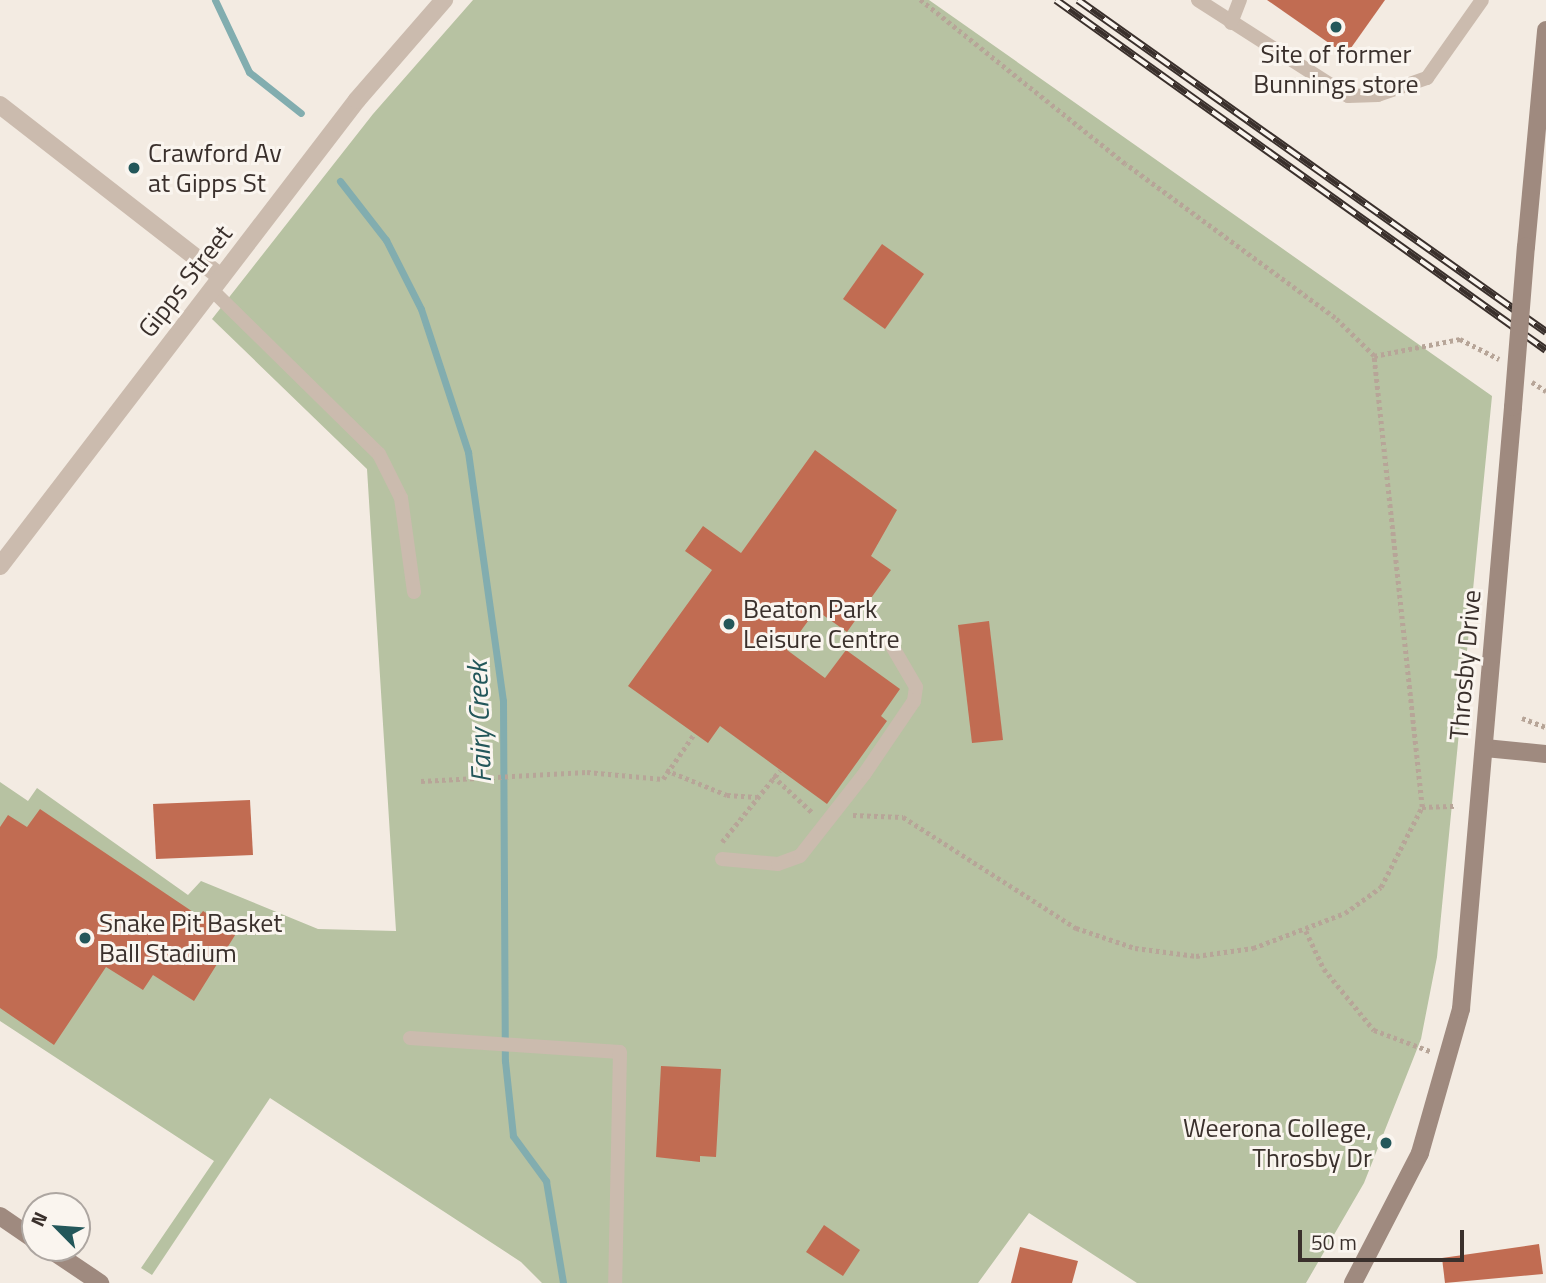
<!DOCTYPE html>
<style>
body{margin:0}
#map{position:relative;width:1546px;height:1283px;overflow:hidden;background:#f3ebe2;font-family:"Titillium Web",sans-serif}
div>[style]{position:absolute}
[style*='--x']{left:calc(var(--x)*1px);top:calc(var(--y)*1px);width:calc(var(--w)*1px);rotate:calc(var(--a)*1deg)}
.green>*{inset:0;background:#b7c2a2}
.stream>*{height:7px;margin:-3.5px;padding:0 3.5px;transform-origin:3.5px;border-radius:3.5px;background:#82adaf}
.building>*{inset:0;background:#c16c52}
.path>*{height:4.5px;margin-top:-2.25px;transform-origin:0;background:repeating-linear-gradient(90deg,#b7a598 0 3.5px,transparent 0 7px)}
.lane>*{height:14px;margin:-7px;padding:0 7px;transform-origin:7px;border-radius:7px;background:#cbbbae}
.street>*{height:18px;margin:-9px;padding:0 9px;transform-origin:9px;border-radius:9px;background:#cbbbae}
.secondary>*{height:18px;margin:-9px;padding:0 9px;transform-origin:9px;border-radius:9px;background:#9f8a7f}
.rail>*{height:8px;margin-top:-4px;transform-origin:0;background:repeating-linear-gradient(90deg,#faf5ef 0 16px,#3a302c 0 32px);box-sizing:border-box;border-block:2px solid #3a302c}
.secondary-bridge>*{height:18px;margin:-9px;padding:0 9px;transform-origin:9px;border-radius:9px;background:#9f8a7f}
.dots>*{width:19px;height:19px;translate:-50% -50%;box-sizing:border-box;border:4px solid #faf5ef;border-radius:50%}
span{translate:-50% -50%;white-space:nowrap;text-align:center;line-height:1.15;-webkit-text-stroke:6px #faf5ef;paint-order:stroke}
.poi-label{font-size:26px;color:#3a302c}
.left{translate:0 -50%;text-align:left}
.right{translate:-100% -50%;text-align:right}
.street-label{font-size:26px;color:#3a302c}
.water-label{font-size:28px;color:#23575a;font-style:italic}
.north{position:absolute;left:21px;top:1192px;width:70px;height:70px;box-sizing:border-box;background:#faf5ef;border:2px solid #ada6a1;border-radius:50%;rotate:295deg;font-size:19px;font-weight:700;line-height:28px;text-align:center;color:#3a302c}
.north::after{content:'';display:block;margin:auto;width:24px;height:32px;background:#23575a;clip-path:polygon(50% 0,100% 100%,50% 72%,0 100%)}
.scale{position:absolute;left:1298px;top:1230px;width:166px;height:32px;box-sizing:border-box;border:4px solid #3a302c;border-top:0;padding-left:9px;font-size:21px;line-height:24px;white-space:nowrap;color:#3a302c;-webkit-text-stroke:5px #faf5ef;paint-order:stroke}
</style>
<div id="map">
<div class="green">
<i style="clip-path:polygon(473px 0,929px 0,1492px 396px,1437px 957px,1421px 1039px,1364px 1183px,1306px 1283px,1137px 1283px,1029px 1213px,978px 1283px,542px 1283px,521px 1262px,270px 1098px,152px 1275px,141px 1268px,214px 1161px,0 1021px,0 782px,28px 801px,37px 788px,188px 895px,201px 881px,318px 929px,396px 931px,367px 469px,212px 319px,373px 114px)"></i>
</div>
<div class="stream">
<i style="--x:215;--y:0;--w:80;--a:64.7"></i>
<i style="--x:249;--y:72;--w:66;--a:38.3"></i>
<i style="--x:340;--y:181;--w:75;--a:52.1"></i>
<i style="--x:386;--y:240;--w:77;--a:63.1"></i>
<i style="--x:421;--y:309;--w:151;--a:71.8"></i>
<i style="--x:468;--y:452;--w:251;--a:82"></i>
<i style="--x:503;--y:701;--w:360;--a:89.7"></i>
<i style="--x:505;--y:1061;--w:75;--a:83.9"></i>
<i style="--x:513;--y:1136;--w:56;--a:53.7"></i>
<i style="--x:546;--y:1181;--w:103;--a:80.5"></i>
</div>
<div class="building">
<i style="clip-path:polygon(1267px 0,1385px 0,1346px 55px)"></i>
<i style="clip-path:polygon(882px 244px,924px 274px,885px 329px,843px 299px)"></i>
<i style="clip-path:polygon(815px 450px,897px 510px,871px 556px,891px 570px,847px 632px,816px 610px,787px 650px,825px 678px,846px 650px,900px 689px,881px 716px,887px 721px,827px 804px,720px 726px,708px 743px,628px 686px,712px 570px,685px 551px,703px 526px,741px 553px)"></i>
<i style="clip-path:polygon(989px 621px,1003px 740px,972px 743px,958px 625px)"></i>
<i style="clip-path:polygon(250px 800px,253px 855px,156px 859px,153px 804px)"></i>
<i style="clip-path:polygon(40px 809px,199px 916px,203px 911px,237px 932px,194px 1001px,153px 975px,143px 990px,106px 967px,54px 1045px,0 1008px,0 827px,8px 815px,27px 827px)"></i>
<i style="clip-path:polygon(661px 1066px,721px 1069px,716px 1157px,700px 1156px,700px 1162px,656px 1157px)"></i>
<i style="clip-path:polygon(824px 1225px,860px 1250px,843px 1276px,806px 1252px)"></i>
<i style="clip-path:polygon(1539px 1244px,1543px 1274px,1445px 1283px,1442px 1258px)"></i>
<i style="clip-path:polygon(1020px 1247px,1078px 1261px,1072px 1283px,1011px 1283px)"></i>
</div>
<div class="path">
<i style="--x:1374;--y:356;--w:88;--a:-11.2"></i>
<i style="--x:1460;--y:339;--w:44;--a:27.1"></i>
<i style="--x:1532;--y:382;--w:17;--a:33"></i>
<i style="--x:1522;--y:718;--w:26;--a:21"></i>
<i style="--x:666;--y:770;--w:66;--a:22.3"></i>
<i style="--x:727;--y:795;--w:30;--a:4"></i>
<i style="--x:773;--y:776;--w:54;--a:42.8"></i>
<i style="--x:421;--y:781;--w:166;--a:-3.1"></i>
<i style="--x:587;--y:772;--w:76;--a:5.3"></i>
<i style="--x:663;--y:779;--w:55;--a:-55.4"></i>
<i style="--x:1422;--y:807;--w:35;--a:-2"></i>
<i style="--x:853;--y:815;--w:50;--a:2.3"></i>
<i style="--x:903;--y:817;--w:206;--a:32.7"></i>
<i style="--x:1076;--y:928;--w:62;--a:18.7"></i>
<i style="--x:1135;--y:948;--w:62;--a:7.5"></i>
<i style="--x:1196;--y:956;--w:58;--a:-8"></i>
<i style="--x:1253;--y:948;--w:98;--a:-20.8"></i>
<i style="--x:1345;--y:913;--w:44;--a:-35.8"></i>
<i style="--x:1381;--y:887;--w:90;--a:-62.9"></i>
<i style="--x:1422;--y:807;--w:454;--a:-96.1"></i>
<i style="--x:1374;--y:356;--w:54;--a:-135.7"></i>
<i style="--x:1335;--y:318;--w:260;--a:-143.7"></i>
<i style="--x:1125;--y:164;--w:263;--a:-141.3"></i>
<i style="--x:722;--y:842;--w:92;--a:-51.1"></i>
<i style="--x:1306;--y:931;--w:42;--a:64.7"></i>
<i style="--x:1324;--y:969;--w:79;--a:50.7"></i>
<i style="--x:1374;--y:1030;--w:60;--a:20.6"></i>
</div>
<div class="lane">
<i style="--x:1198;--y:0;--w:178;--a:32.6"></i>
<i style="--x:1348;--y:96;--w:30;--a:-2"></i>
<i style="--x:1378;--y:95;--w:52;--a:-19.1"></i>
<i style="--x:1427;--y:78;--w:95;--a:-54.8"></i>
<i style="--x:1231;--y:23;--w:25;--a:-69"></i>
<i style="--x:211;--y:289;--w:235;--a:44.5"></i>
<i style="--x:379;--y:454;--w:49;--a:63.4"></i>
<i style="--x:401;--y:498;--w:95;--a:82.1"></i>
<i style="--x:722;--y:859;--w:56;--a:5.1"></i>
<i style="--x:778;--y:864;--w:23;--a:-20"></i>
<i style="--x:800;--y:856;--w:105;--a:-51.9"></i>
<i style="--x:865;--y:773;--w:87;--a:-55.8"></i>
<i style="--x:914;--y:701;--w:14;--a:-82"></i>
<i style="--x:916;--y:687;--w:56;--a:-120.3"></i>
<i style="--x:410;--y:1038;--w:210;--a:3.8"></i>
<i style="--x:620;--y:1052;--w:231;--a:91.2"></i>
</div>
<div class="street">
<i style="--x:0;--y:105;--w:280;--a:37.9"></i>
<i style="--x:0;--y:566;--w:587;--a:-52.54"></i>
<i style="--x:357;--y:100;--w:133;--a:-49"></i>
</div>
<div class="secondary">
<i style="--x:1526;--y:247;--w:218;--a:-84.7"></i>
<i style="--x:1485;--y:748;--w:61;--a:5.6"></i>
<i style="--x:0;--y:1216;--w:42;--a:34.4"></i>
<i style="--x:48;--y:1248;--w:63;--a:33.9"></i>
<i style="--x:1353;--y:1283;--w:146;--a:-62.7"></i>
<i style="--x:1420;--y:1153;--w:150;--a:-74.1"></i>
<i style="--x:1461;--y:1009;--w:604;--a:-85.06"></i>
</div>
<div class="rail">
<i style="--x:1056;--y:0;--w:602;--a:35.54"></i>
<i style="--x:1078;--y:0;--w:574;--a:35.35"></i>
</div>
<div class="secondary-bridge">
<i style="--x:1513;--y:407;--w:161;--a:-85.4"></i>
</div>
<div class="dots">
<i style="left:1336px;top:27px;background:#23575a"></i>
<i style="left:134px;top:168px;background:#23575a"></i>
<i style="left:729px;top:624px;background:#23575a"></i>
<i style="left:85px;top:938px;background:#23575a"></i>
<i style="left:1386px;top:1143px;background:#23575a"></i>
</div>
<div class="poi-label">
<span style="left:1336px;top:69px">Site of former<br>Bunnings store</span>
<span class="left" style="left:148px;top:168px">Crawford Av<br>at Gipps St</span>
<span class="left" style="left:743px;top:624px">Beaton Park<br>Leisure Centre</span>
<span class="left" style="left:99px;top:938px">Snake Pit Basket<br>Ball Stadium</span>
<span class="right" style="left:1372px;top:1143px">Weerona College,<br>Throsby Dr</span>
</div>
<div class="street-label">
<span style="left:185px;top:281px;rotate:-52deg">Gipps Street</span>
<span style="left:1465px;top:665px;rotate:-85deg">Throsby Drive</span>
</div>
<div class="water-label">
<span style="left:479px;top:722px;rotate:-92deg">Fairy Creek</span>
</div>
<div class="north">N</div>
<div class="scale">50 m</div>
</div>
